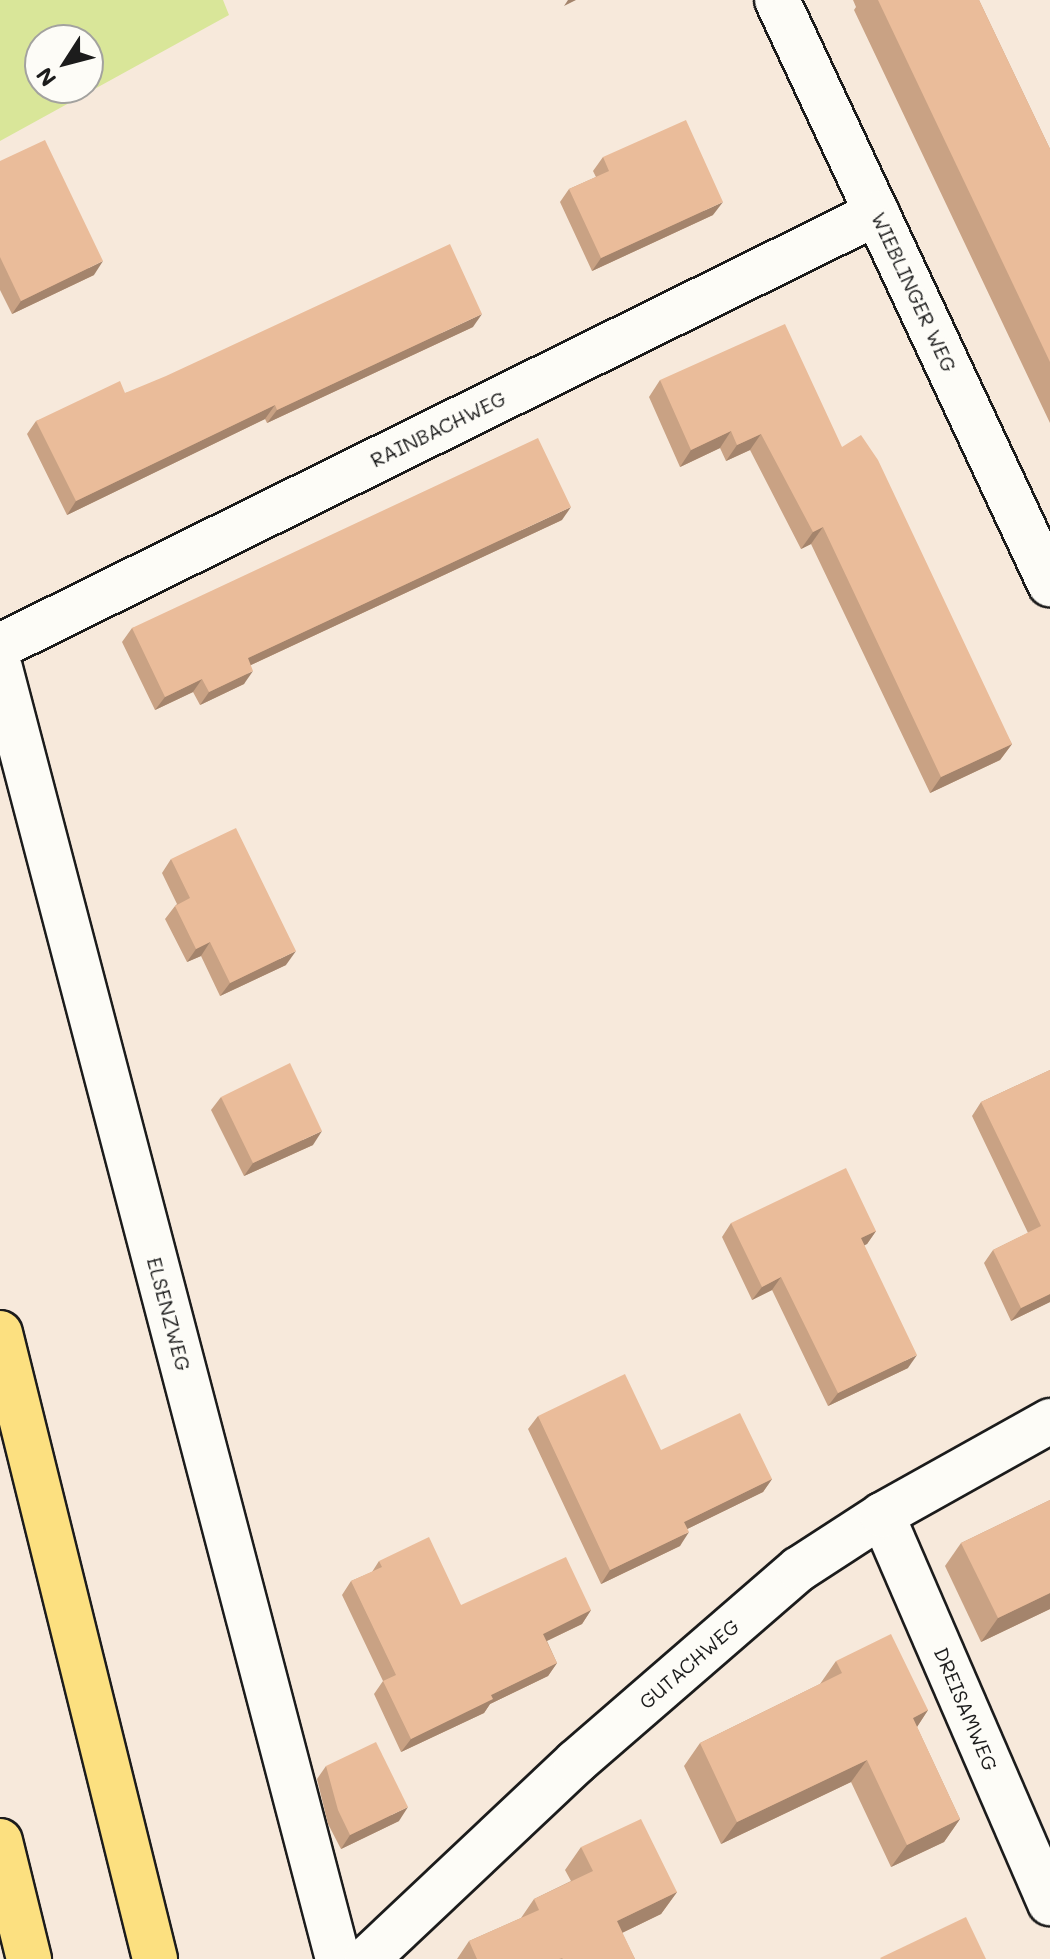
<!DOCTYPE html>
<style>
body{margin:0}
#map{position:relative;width:1050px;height:1959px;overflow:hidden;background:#f7e9db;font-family:Mali,sans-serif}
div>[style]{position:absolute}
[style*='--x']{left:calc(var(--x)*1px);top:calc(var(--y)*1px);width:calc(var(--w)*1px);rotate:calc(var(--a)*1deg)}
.green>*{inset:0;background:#d9e699}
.roads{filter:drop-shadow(2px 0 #1c1c1c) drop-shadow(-2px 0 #1c1c1c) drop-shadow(0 2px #1c1c1c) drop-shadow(0 -2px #1c1c1c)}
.minor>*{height:44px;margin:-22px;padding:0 22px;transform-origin:22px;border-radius:22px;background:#fdfcf7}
.trunk>*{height:44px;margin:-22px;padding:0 22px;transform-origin:22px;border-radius:22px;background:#fce080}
.wall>*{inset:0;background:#c9a284}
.shaded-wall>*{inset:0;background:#a4846c}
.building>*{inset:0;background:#eabc9a}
span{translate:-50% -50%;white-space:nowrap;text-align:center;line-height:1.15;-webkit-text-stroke:7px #fdfcf7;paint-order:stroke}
.street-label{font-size:20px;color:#1c1c1c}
.north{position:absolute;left:24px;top:24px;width:80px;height:80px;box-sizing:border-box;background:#fdfcf7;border:2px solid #a3a29f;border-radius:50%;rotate:234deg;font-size:22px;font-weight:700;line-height:32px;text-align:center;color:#1c1c1c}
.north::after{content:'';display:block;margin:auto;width:28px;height:36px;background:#1c1c1c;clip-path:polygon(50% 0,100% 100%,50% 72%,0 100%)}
</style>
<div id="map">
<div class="green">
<i style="clip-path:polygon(evenodd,0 0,223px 0,229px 15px,0 141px,0 0,40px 40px,88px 40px,88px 88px,40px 88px,40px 40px)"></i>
</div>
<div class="roads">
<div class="minor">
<i style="--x:777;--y:0;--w:645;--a:64.95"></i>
<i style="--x:0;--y:646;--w:978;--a:-26.28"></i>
<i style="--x:0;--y:668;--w:1335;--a:75.33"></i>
<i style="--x:882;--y:1515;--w:423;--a:66.6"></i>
<i style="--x:367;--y:1959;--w:287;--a:-43.3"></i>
<i style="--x:576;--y:1762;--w:295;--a:-40.9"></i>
<i style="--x:799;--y:1569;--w:99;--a:-33"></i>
<i style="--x:882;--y:1515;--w:193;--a:-29.2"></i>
</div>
<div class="trunk">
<i style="--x:0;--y:1333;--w:645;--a:76.09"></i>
<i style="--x:0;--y:1841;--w:122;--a:76.2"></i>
</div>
</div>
<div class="wall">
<i style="clip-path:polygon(853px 0,979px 0,1050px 149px,1050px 423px,854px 10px,856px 7px)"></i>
<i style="clip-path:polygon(603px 157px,713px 215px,592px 271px,560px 202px,569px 189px,596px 177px,593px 171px)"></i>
<i style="clip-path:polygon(0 161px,94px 275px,12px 314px,0 290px)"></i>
<i style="clip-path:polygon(473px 327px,267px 423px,265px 419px,67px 515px,27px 434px,36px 421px,125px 393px)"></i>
<i style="clip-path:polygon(660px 380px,842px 447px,1012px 744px,1000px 760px,930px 793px,811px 544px,801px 549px,750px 450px,726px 461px,720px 448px,680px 467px,649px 397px)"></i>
<i style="clip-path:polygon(562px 520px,251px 665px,244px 684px,200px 705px,193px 692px,155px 710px,122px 642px,132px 628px)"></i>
<i style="clip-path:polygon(171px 859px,286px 965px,220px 996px,201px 956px,187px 962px,165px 919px,175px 906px,177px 904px,162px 873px)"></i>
<i style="clip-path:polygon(1050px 1070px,1050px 1302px,1011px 1321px,984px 1263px,993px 1250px,1028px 1233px,972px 1116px,981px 1102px)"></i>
<i style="clip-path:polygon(221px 1097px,313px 1145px,244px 1176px,211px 1110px)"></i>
<i style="clip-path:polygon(731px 1223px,876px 1231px,867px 1244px,864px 1245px,908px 1368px,828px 1406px,772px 1290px,752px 1300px,722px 1237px)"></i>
<i style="clip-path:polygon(538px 1416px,661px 1450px,772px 1479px,763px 1492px,687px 1529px,680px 1546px,601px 1584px,528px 1429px)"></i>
<i style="clip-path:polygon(1050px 1500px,1050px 1609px,981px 1642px,945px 1566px,961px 1543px)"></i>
<i style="clip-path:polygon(379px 1561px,461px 1605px,591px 1610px,582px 1624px,547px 1641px,557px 1663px,548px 1676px,490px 1704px,484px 1713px,401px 1752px,374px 1694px,383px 1681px,342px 1595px,351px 1581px,372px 1572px)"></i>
<i style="clip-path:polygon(836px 1661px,928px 1710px,917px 1727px,960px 1819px,944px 1842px,891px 1867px,851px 1782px,721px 1844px,684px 1766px,700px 1743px,820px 1684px)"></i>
<i style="clip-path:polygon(326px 1766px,399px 1821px,341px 1849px,328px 1824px,317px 1779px)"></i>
<i style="clip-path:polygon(581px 1847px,677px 1892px,661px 1914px,622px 1933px,635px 1959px,457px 1959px,469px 1941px,521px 1918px,534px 1899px,571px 1881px,565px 1870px)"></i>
</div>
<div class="shaded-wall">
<i style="clip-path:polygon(568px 0,576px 0,564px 6px)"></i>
<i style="clip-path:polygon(723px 202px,713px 215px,592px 271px,601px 258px)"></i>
<i style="clip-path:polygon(103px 261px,94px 275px,12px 314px,21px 301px)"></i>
<i style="clip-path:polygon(482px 314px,473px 327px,267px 423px,277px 410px)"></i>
<i style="clip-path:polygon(275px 405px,265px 419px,67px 515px,76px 501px)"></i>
<i style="clip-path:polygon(731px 431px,720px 448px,680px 467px,691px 450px)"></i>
<i style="clip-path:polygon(761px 434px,750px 450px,726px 461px,737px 445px)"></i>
<i style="clip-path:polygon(571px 507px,562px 520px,238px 671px,248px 658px)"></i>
<i style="clip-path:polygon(823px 527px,811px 544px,801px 549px,813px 532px)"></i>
<i style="clip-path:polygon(253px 671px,244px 684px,200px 705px,209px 692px)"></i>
<i style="clip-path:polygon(202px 679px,193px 692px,155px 710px,165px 697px)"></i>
<i style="clip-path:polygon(1012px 744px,1000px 760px,930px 793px,941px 777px)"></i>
<i style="clip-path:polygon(210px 942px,201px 956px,187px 962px,196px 949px)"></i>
<i style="clip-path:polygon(296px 951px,286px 965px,220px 996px,230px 983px)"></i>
<i style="clip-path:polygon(322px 1131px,313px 1145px,244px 1176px,253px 1163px)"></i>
<i style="clip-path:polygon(876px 1231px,867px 1244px,851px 1252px,861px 1238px)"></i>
<i style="clip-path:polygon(781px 1277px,772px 1290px,752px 1300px,762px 1287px)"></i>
<i style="clip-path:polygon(1050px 1294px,1050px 1302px,1011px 1321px,1021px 1308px)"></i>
<i style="clip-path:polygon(917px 1355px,908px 1368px,828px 1406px,838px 1393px)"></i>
<i style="clip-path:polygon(772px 1479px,763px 1492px,675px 1535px,684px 1522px)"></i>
<i style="clip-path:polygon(689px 1532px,680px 1546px,601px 1584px,610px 1570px)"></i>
<i style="clip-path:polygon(1050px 1593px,1050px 1609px,981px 1642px,998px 1618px)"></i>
<i style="clip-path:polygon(591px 1610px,582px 1624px,534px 1647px,543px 1634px)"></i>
<i style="clip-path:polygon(557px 1663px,548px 1676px,490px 1704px,484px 1713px,401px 1752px,411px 1739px,491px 1695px)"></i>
<i style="clip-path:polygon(928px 1710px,913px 1733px,913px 1718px)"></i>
<i style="clip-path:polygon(867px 1760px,851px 1782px,721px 1844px,737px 1822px)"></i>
<i style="clip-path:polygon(408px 1807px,399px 1821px,341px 1849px,350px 1835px)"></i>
<i style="clip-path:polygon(960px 1819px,944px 1842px,891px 1867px,907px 1845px)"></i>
<i style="clip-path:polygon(677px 1892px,661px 1914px,601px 1943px,617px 1921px)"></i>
</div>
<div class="building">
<i style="clip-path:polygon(878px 0,979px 0,1050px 149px,1050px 362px)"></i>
<i style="clip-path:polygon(686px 120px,723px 202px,601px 258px,569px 189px,609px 171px,603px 157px)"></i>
<i style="clip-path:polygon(45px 140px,103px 261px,21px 301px,0 257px,0 161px)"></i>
<i style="clip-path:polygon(450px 244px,482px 314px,277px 410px,275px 405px,76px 501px,36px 421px,120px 381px,125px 393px,166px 376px)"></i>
<i style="clip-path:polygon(785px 324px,842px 447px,861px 435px,878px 460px,1012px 744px,941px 777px,823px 527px,813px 532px,761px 434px,737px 445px,731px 431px,691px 450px,660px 380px)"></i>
<i style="clip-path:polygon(538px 438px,571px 507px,248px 658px,253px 671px,209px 692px,202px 679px,165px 697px,132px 628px)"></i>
<i style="clip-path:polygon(236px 828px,296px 951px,230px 983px,210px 942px,196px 949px,175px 906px,190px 898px,171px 859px)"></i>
<i style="clip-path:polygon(290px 1063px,322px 1131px,253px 1163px,221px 1097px)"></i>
<i style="clip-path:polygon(1050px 1070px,1050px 1294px,1021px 1308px,993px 1250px,1041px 1226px,981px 1102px)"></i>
<i style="clip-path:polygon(846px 1168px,876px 1231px,861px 1238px,917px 1355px,838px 1393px,781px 1277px,762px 1287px,731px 1223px)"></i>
<i style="clip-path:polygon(625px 1374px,661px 1450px,740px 1413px,772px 1479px,684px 1522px,689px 1532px,610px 1570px,538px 1416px)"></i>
<i style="clip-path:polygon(1050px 1500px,1050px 1593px,998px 1618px,961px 1543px)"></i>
<i style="clip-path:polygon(429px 1537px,461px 1605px,566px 1557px,591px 1610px,543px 1634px,557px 1663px,491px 1695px,493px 1699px,411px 1739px,383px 1681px,396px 1675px,351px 1581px,382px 1567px,379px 1561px)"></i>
<i style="clip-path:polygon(891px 1634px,928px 1710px,913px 1718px,960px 1819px,907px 1845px,867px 1760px,737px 1822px,700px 1743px,842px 1673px,836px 1661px)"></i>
<i style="clip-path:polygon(376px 1742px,408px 1807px,350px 1835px,338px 1810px,326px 1766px)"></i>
<i style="clip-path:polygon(641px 1819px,677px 1892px,617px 1921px,635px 1959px,563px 1959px,562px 1958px,559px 1959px,477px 1959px,469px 1941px,539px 1910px,534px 1899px,593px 1871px,581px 1847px)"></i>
<i style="clip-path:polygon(966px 1917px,986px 1959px,881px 1959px,880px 1958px)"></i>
</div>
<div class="street-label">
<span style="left:914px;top:292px;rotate:65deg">WIEBLINGER WEG</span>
<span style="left:438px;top:429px;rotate:-26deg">RAINBACHWEG</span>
<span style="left:169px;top:1314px;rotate:75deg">ELSENZWEG</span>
<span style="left:689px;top:1664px;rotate:-41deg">GUTACHWEG</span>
<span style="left:966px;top:1709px;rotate:67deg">DREISAMWEG</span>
</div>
<div class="north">N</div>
</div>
